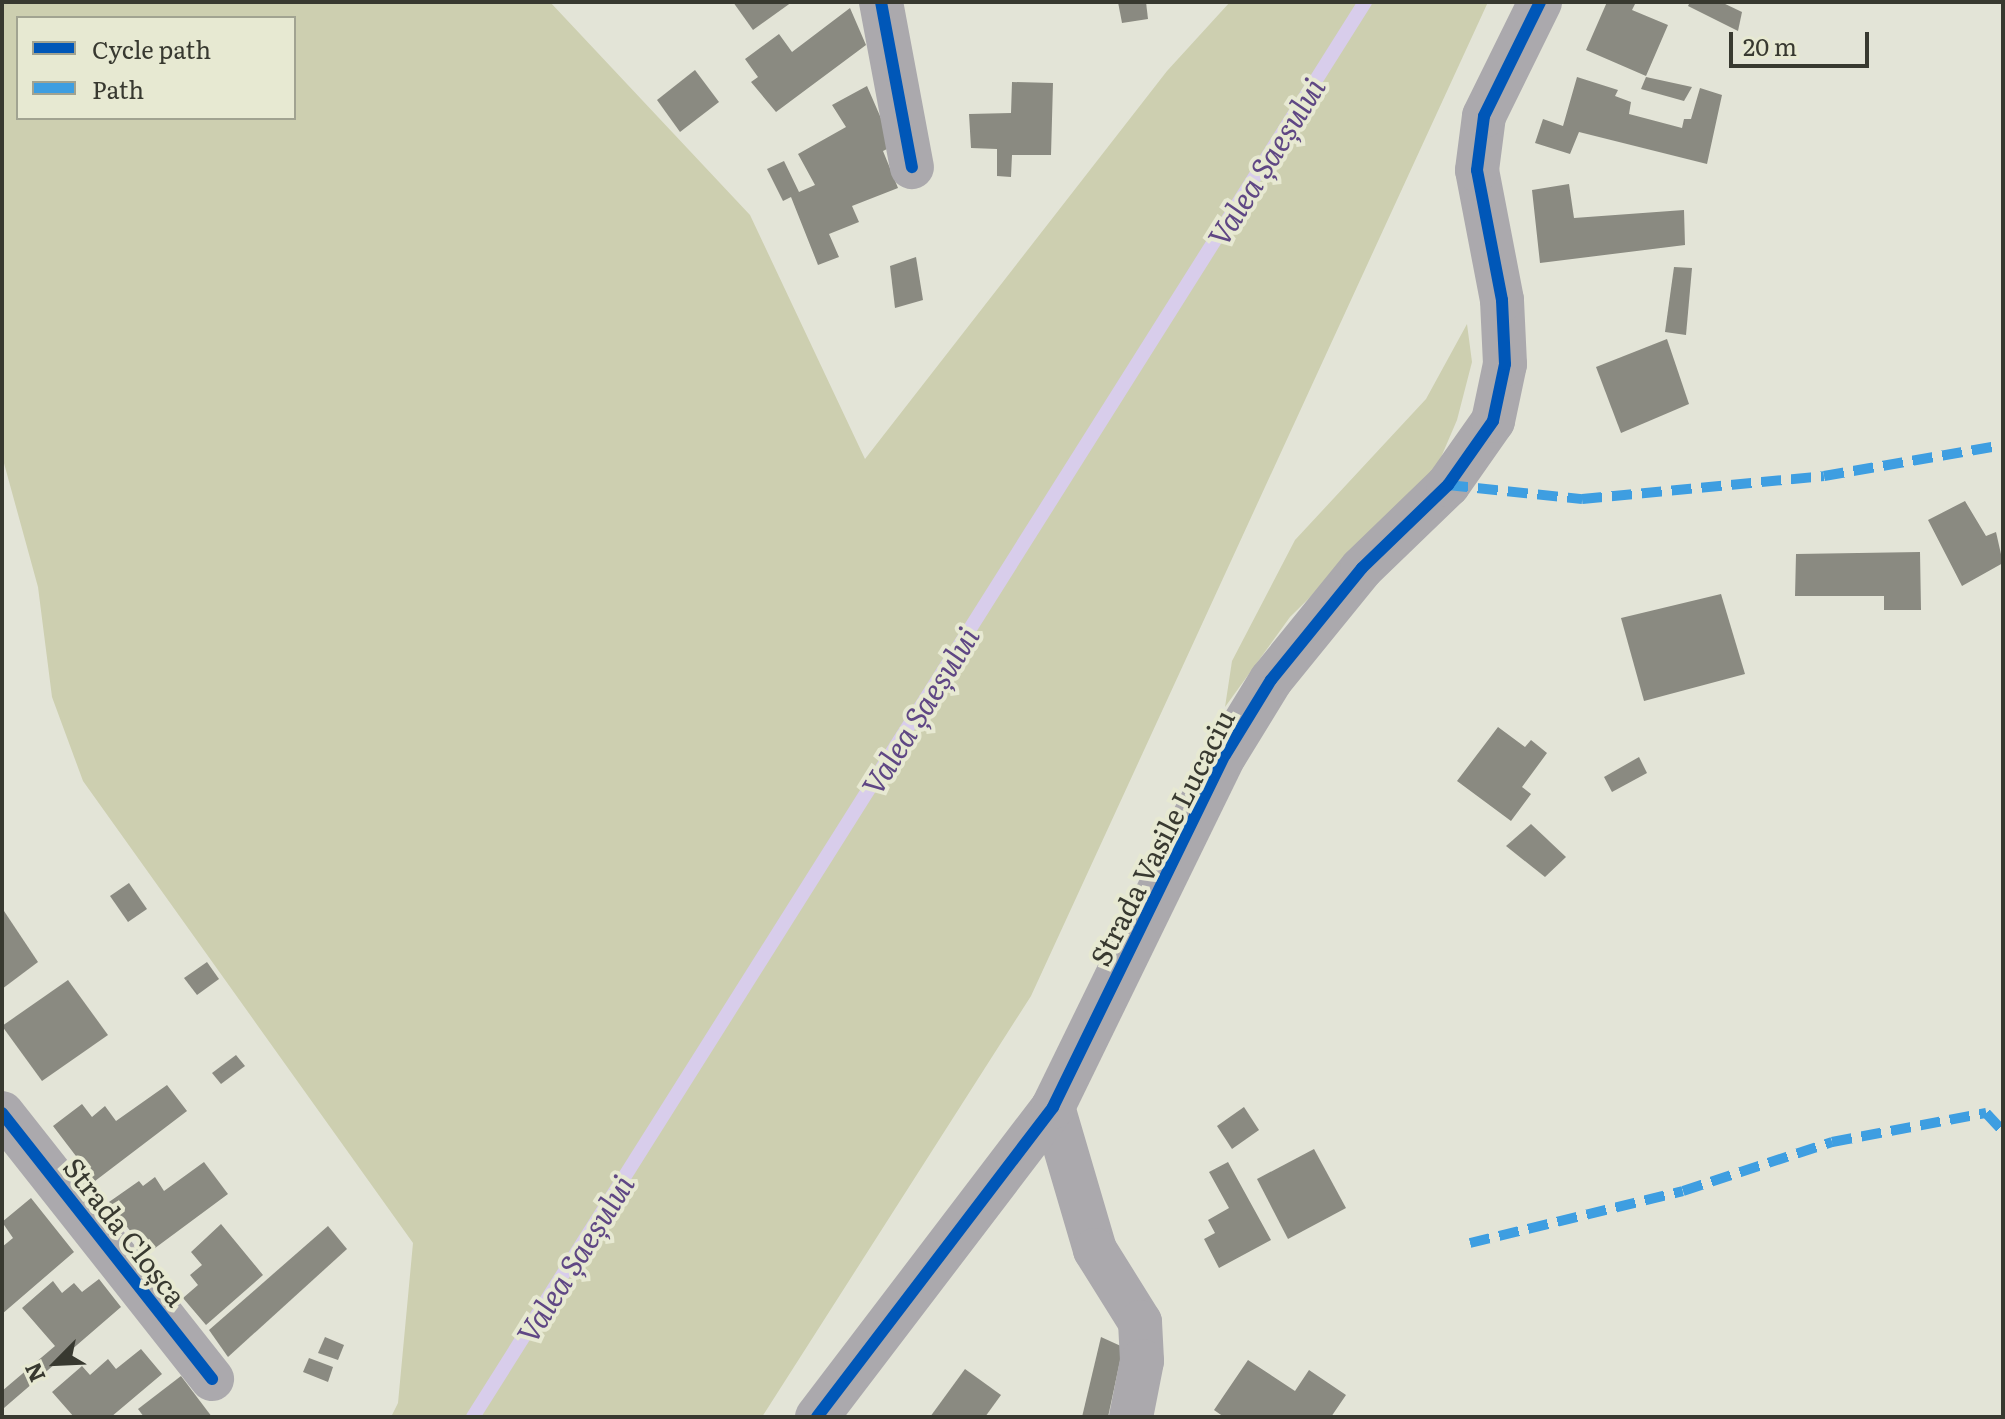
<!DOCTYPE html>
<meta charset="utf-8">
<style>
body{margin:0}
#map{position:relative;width:2005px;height:1419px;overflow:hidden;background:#e3e4d7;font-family:Literata,serif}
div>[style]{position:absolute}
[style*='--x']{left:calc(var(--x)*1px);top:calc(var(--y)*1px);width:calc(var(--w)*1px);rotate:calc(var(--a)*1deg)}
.green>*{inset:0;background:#cdcfb0}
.stream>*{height:14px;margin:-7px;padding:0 7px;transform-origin:7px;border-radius:7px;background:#d8cdeb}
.building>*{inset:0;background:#8a8a81}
.minor>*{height:44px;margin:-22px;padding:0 22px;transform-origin:22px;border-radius:22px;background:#aba9ad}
.quiet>*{height:10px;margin-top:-5px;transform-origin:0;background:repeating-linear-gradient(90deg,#3e9ee1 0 20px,transparent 0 30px)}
.cycleway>*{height:12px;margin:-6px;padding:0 6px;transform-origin:6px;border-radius:6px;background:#0057b8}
span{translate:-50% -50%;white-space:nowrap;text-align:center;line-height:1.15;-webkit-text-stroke:8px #e7e9d2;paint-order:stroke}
.street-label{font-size:28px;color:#383930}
.water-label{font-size:30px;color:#5f4784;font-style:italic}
.frame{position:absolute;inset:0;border:4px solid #383930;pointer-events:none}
.legend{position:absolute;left:16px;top:16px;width:280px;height:104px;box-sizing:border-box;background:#e7e9d2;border:2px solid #a1a391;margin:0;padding:10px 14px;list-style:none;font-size:24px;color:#383930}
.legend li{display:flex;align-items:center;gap:16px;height:40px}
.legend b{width:40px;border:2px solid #a1a391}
.north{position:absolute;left:16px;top:1323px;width:80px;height:80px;-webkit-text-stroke:6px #e7e9d2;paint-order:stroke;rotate:246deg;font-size:22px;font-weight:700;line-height:32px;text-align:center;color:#383930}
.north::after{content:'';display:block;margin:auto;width:28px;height:36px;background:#383930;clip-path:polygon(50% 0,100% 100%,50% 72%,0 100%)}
.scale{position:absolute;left:1729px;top:32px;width:140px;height:36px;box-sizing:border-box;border:4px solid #383930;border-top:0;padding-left:10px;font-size:24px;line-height:28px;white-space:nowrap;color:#383930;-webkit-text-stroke:6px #e7e9d2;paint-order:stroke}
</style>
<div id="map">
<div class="green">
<i style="clip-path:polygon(evenodd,2px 2px,550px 2px,750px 215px,865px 459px,1167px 71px,1230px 2px,1488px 2px,1031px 996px,762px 1417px,391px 1417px,398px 1403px,413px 1243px,83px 781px,52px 697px,38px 587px,2px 456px,2px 2px,18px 18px,294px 18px,294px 118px,18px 118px,18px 18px)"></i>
<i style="clip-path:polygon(1467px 324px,1472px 362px,1457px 420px,1433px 476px,1290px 617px,1225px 707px,1232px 661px,1295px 540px,1426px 399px)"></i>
</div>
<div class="stream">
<i style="--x:473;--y:1417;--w:1673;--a:-57.77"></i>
</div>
<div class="building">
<i style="clip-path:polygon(733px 2px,792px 2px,753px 30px)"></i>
<i style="clip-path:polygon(1118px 2px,1146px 2px,1148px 19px,1122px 23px)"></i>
<i style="clip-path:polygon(1607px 2px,1636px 2px,1632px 10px,1668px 25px,1646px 76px,1586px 50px)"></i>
<i style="clip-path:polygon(1690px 2px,1721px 2px,1742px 12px,1738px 31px,1688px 6px)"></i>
<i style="clip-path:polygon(850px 8px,866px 45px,776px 112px,751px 82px,758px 77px,745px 59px,779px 34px,792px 52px)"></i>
<i style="clip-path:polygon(695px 70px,719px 102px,680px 132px,657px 100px)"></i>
<i style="clip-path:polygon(1577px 77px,1618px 90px,1615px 96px,1631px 102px,1629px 114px,1682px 128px,1684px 119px,1691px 119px,1700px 88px,1722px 95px,1707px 164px,1579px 132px,1570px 154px,1535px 143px,1543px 119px,1563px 126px)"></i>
<i style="clip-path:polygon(1646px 77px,1692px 87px,1684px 101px,1641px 89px)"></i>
<i style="clip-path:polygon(1012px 82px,1053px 83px,1051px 155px,1012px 155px,1011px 177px,997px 176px,997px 149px,971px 148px,969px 114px,1011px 113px)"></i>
<i style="clip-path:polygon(867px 86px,893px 146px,883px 151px,898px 188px,852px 206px,859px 222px,829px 234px,839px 257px,818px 265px,791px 197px,783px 201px,767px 169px,784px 161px,799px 192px,815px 185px,798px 154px,846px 127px,832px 105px)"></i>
<i style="clip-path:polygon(1569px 184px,1574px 218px,1684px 210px,1685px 245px,1540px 263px,1532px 190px)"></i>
<i style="clip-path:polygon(916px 257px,923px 300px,895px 308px,890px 266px)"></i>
<i style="clip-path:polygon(1674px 267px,1692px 268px,1686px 335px,1665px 332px)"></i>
<i style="clip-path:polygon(1667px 339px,1689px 404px,1621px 433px,1596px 367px)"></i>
<i style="clip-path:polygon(1965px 501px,1986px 536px,1996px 532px,2003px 563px,1962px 586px,1928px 520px)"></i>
<i style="clip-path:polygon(1920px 552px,1921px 610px,1884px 610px,1884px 596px,1795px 596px,1796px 554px)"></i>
<i style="clip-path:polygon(1721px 594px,1745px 674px,1644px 701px,1621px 618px)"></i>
<i style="clip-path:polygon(1498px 727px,1525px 747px,1531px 740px,1547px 753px,1522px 787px,1531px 794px,1511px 821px,1457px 781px)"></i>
<i style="clip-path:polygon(1639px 757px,1647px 773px,1612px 792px,1604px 777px)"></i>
<i style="clip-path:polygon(1531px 824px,1566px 857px,1545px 877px,1506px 846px)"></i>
<i style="clip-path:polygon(129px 883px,147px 909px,128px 922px,110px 896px)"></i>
<i style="clip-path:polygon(2px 908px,38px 962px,2px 989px)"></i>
<i style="clip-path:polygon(207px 962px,219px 979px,197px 995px,184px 978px)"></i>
<i style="clip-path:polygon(68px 980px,108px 1035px,42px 1081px,2px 1026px)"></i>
<i style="clip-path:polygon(236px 1055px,245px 1066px,221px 1084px,212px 1073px)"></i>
<i style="clip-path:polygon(167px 1085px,187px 1111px,95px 1181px,53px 1126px,82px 1104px,92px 1117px,105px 1106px,116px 1121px)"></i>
<i style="clip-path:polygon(1244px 1107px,1259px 1130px,1232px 1149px,1217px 1126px)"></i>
<i style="clip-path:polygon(1314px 1149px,1346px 1208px,1288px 1239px,1257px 1179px)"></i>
<i style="clip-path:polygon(204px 1162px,228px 1194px,147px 1254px,109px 1202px,139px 1181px,143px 1186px,155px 1177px,164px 1191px)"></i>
<i style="clip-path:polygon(1228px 1162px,1271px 1240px,1219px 1268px,1204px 1239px,1215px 1233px,1208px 1220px,1229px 1208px,1209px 1172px)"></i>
<i style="clip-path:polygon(31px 1198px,74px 1252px,2px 1314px,2px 1247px,13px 1238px,2px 1222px)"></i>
<i style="clip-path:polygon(221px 1224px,263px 1275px,206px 1325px,183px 1298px,198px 1285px,190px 1275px,202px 1265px,191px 1252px)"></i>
<i style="clip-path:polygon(328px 1226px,347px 1249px,228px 1357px,209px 1330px)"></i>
<i style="clip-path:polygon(99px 1279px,121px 1307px,4px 1408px,2px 1391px,55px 1346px,22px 1308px,53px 1281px,62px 1293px,74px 1283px,82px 1292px)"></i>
<i style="clip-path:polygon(325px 1337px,344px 1345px,338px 1360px,318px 1353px)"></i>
<i style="clip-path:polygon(1101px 1337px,1123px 1347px,1108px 1417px,1082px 1417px)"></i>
<i style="clip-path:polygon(141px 1349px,162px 1374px,111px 1417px,74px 1417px,52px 1392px,82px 1366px,90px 1375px,108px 1359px,116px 1369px)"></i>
<i style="clip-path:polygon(309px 1358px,333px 1367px,328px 1382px,303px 1372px)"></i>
<i style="clip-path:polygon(1248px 1360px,1295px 1391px,1309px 1370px,1346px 1395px,1331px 1417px,1224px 1417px,1214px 1410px)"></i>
<i style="clip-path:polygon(965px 1369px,1001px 1395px,985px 1417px,930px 1417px)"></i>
<i style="clip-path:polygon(181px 1376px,212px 1417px,144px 1417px,138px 1409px)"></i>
</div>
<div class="minor">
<i style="--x:881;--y:2;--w:168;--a:79.4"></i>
<i style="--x:1053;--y:1107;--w:149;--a:73.6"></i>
<i style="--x:1095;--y:1250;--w:85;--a:58"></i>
<i style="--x:1140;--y:1322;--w:39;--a:87"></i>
<i style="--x:1142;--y:1361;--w:57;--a:101.1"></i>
<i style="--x:2;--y:1113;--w:339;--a:51.7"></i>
<i style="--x:817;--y:1417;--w:390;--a:-52.7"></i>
<i style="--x:1053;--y:1107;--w:392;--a:-64"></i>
<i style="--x:1225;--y:755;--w:88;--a:-58.5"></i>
<i style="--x:1271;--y:680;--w:144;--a:-50.9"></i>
<i style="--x:1362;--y:568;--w:120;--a:-44"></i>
<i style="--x:1448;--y:485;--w:78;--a:-54.9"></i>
<i style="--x:1493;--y:421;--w:58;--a:-78.1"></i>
<i style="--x:1505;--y:364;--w:64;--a:-92.7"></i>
<i style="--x:1502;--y:300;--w:132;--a:-100.9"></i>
<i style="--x:1477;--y:170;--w:54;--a:-82.6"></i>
<i style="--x:1484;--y:116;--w:127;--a:-63.8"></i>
</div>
<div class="quiet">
<i style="--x:1448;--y:485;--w:135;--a:6"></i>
<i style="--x:1582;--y:499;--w:243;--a:-5.4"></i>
<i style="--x:1824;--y:476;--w:182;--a:-9.8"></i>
<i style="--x:1470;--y:1243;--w:219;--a:-13.7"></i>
<i style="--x:1683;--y:1191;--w:157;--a:-18.2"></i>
<i style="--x:1832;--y:1142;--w:157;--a:-10.7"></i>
<i style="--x:1986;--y:1113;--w:25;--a:47"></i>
</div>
<div class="cycleway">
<i style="--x:881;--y:2;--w:168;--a:79.4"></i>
<i style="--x:2;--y:1113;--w:339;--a:51.7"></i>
<i style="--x:817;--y:1417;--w:390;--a:-52.7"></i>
<i style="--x:1053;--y:1107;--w:392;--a:-64"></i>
<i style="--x:1225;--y:755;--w:88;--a:-58.5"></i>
<i style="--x:1271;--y:680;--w:144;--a:-50.9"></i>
<i style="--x:1362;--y:568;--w:120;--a:-44"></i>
<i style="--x:1448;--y:485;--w:78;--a:-54.9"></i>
<i style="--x:1493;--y:421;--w:58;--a:-78.1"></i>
<i style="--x:1505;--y:364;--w:64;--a:-92.7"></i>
<i style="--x:1502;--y:300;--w:132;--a:-100.9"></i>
<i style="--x:1477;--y:170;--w:54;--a:-82.6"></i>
<i style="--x:1484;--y:116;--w:127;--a:-63.8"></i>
</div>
<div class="street-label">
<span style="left:1161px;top:837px;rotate:-63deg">Strada Vasile Lucaciu</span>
<span style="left:126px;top:1231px;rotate:52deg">Strada Cloșca</span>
</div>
<div class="water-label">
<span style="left:1265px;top:161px;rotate:-58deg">Valea Șaeșului</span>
<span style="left:919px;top:710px;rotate:-58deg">Valea Șaeșului</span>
<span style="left:574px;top:1258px;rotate:-58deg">Valea Șaeșului</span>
</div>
<div class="frame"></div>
<ul class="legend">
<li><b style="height:10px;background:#0057b8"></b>Cycle path</li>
<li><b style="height:10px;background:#3e9ee1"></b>Path</li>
</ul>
<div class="north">N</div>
<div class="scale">20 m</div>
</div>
